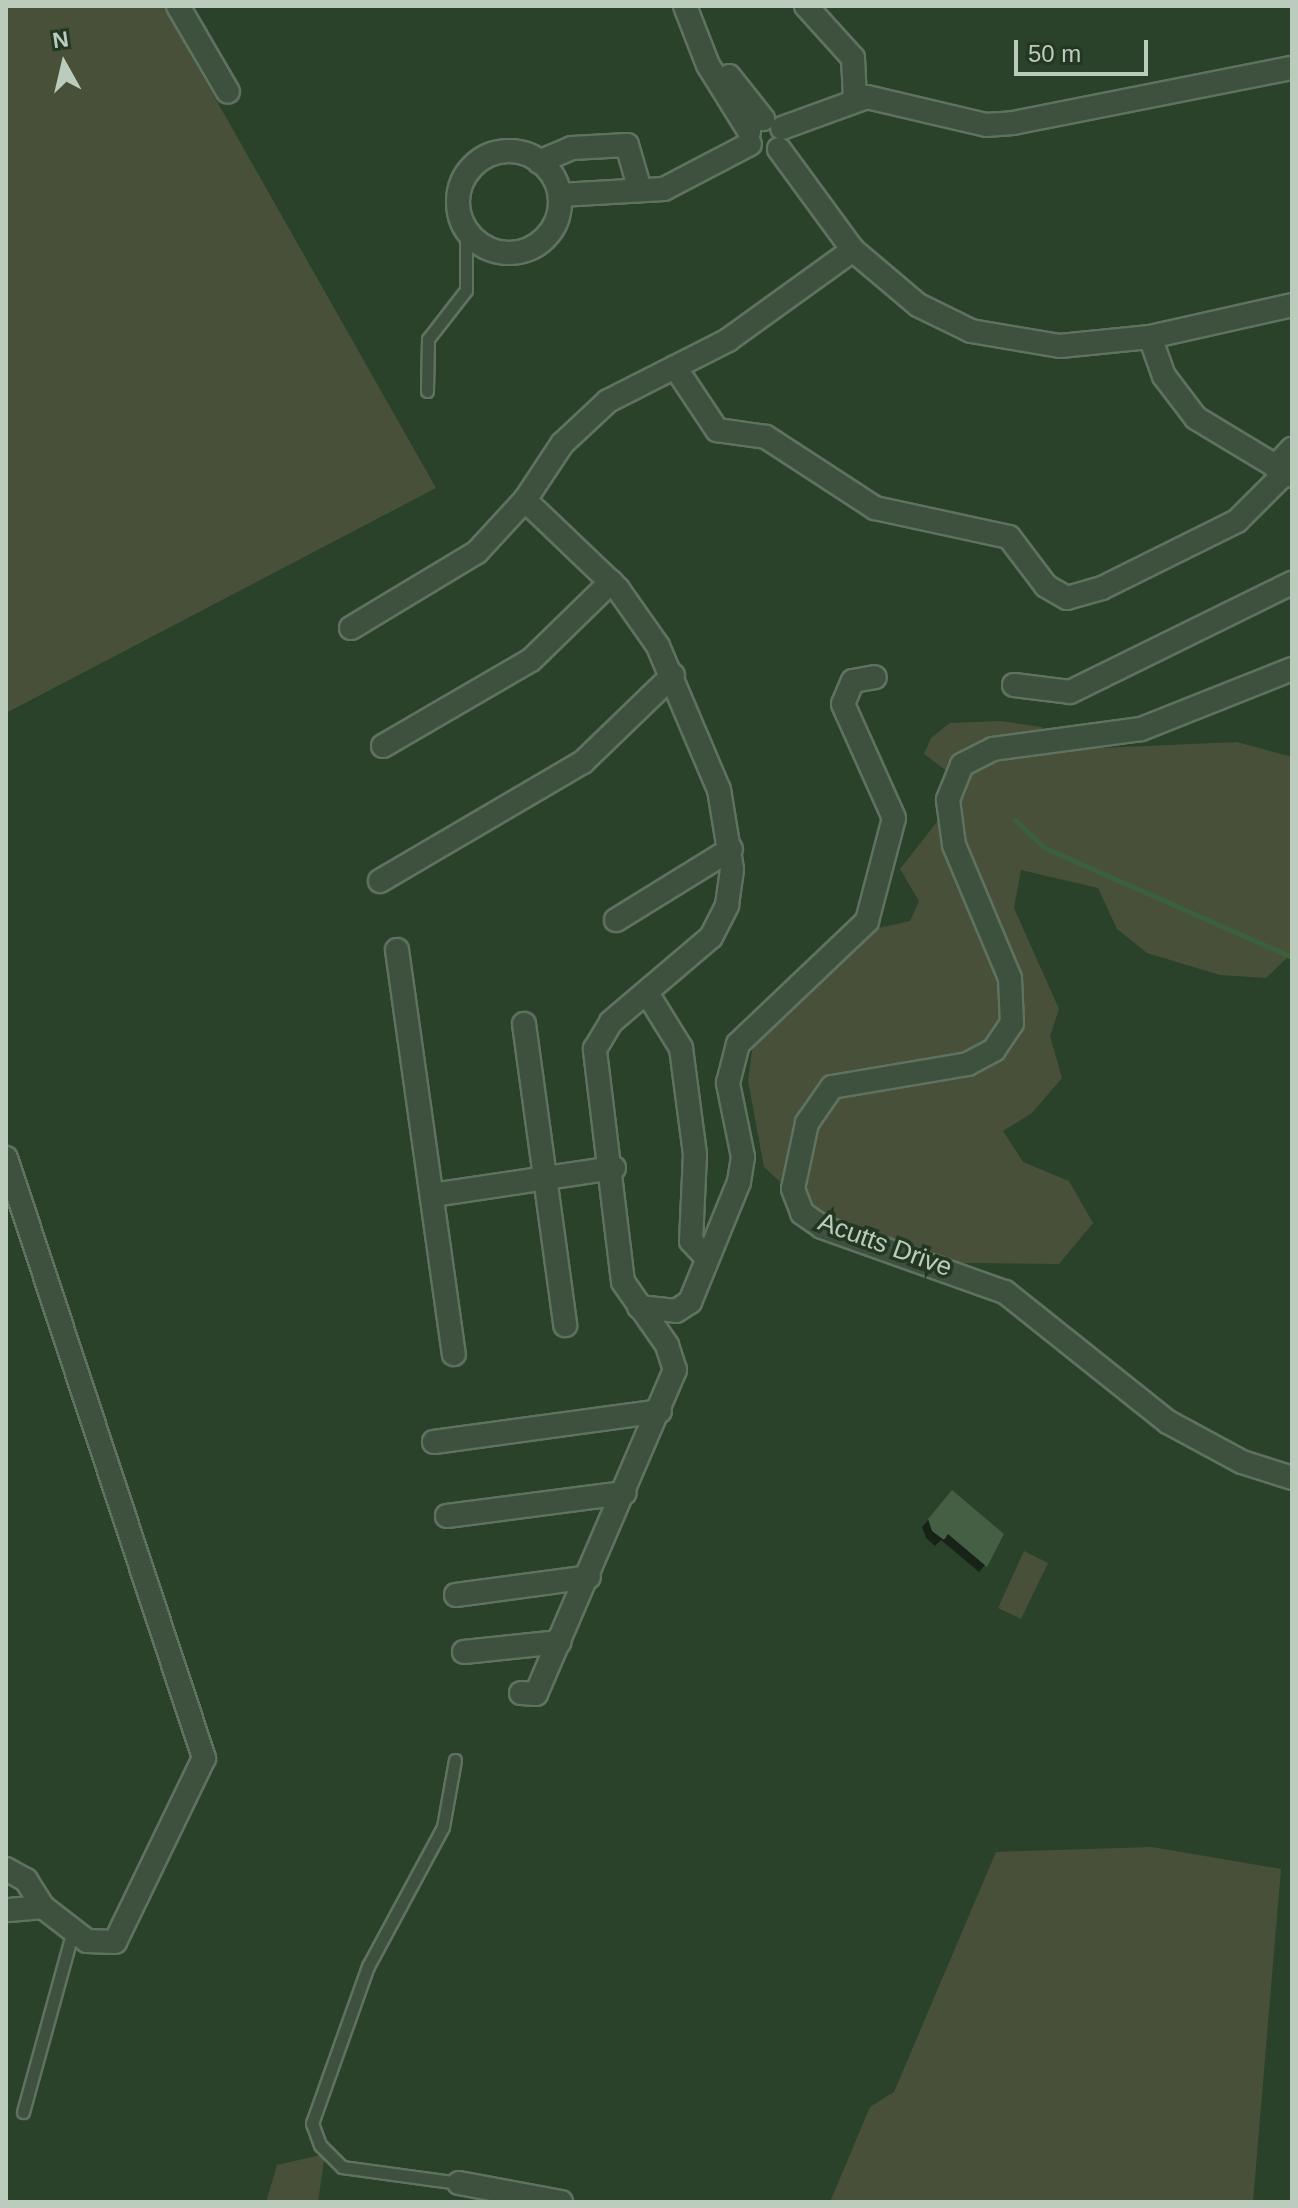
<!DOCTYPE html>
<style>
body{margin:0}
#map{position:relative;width:1298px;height:2208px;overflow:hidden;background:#2a422a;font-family:Arial,sans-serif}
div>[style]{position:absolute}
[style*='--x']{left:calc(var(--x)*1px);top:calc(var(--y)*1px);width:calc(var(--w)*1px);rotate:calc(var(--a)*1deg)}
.green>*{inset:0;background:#485039}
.shadow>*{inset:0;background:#0007}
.stream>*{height:5px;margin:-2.5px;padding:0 2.5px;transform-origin:2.5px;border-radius:2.5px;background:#3b603c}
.building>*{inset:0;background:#455f45}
.roads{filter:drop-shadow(2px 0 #5f7260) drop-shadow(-2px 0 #5f7260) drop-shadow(0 2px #5f7260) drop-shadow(0 -2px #5f7260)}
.lane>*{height:11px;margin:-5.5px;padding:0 5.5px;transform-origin:5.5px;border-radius:5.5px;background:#3e513f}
.street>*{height:22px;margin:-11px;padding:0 11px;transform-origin:11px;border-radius:11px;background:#3e513f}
.street>.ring{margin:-11px;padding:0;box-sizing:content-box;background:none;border:22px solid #3e513f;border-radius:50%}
span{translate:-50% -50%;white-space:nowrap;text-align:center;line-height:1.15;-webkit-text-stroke:7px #233723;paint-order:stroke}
.street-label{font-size:26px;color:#bbcbbc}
.frame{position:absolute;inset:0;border:8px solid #bbcbbc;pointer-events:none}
.north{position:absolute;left:24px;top:24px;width:80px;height:80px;-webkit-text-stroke:6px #233723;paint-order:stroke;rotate:352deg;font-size:22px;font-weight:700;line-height:32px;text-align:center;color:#bbcbbc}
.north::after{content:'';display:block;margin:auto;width:28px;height:36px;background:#bbcbbc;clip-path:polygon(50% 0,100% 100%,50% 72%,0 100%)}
.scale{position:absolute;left:1014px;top:40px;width:134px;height:36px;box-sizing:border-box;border:4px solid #bbcbbc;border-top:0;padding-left:10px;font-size:24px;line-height:28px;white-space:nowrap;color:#bbcbbc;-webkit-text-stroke:6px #233723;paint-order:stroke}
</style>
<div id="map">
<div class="green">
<i style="clip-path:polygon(6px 6px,163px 6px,436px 488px,6px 713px)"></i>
<i style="clip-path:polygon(1000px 721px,1042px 727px,1055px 750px,1237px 742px,1292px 757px,1292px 953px,1266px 978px,1220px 975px,1147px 953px,1117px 929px,1098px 888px,1021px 870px,1014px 908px,1059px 1009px,1050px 1036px,1062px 1078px,1032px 1113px,1003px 1131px,1023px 1162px,1069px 1181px,1093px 1223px,1059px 1264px,959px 1263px,817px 1216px,764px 1167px,748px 1081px,753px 1044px,879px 928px,910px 921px,919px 901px,900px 869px,966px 785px,924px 754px,931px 738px,950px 723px)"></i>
<i style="clip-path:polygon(1024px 1551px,1048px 1563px,1021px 1619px,998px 1608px)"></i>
<i style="clip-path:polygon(1152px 1847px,1281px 1869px,1253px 2202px,830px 2202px,870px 2107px,894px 2092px,996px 1852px)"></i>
<i style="clip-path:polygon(325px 2154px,318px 2202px,266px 2202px,277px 2165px)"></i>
</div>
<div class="shadow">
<i style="clip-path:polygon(946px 1499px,985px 1565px,979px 1572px,941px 1540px,935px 1546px,926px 1538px,922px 1527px)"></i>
</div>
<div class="stream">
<i style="--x:1015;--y:820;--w:41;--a:43"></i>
<i style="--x:1045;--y:848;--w:270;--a:23.8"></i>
</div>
<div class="building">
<i style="clip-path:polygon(952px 1490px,1004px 1534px,987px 1567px,948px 1534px,944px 1540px,932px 1531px,928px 1519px)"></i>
</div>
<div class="roads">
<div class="lane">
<i style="--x:427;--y:391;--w:52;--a:-88.9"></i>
<i style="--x:428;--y:339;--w:62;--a:-52.2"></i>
<i style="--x:466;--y:290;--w:59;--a:-90"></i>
<i style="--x:455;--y:1760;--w:68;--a:100.2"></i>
<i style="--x:443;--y:1827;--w:158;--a:118.3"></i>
<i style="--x:368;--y:1966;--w:167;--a:109.6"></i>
<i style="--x:312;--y:2123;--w:23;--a:70"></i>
<i style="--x:320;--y:2145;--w:31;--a:45"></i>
<i style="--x:342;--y:2167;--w:118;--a:7.8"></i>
<i style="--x:23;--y:2112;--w:189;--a:-74.6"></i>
</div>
<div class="street">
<i style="--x:178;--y:6;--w:99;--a:59.8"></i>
<i style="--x:685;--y:6;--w:63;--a:68.7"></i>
<i style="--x:708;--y:65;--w:78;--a:58.2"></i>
<i style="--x:806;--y:6;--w:70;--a:47.9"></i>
<i style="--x:853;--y:58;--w:41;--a:87.2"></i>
<i style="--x:729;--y:76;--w:55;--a:51.7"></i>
<i style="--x:782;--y:128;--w:90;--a:-20"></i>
<i style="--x:867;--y:97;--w:122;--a:13.2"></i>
<i style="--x:986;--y:125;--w:27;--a:-4"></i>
<i style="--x:1013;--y:123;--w:284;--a:-11.2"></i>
<i style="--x:779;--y:149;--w:125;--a:53.8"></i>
<i style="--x:853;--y:250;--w:85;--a:40.2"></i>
<i style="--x:918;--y:305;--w:59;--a:26.1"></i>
<i style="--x:971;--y:331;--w:90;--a:9.6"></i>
<i style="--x:1060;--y:346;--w:90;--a:-5.7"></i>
<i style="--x:1150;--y:337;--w:146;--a:-12.7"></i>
<i class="ring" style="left:458px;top:151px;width:80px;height:80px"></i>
<i style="--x:539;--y:162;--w:36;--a:-23"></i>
<i style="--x:572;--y:148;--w:55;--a:-3.1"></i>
<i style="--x:627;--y:145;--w:47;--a:73.9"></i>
<i style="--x:560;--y:195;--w:104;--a:-3.3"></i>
<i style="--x:664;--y:189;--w:97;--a:-27.6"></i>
<i style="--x:1150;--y:337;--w:41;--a:70.3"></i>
<i style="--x:1164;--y:376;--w:53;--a:52.7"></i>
<i style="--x:1196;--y:418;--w:112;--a:31.1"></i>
<i style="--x:675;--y:367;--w:76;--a:56.3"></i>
<i style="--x:717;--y:430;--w:49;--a:8.1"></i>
<i style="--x:766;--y:437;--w:130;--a:33.1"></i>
<i style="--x:875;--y:508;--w:137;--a:12.2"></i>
<i style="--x:1009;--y:537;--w:61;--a:52.9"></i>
<i style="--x:1046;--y:586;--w:24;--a:30"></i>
<i style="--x:1067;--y:598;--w:36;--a:-16"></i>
<i style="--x:1102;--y:588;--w:151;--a:-26.4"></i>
<i style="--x:1237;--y:521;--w:68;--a:-45"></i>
<i style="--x:1275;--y:467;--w:25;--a:-47"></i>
<i style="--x:351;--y:628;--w:147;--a:-31.1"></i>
<i style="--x:477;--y:552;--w:71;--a:-47.3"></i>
<i style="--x:1292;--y:669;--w:162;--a:158.3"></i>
<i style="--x:1141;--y:729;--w:149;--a:172.3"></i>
<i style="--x:993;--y:749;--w:35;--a:153"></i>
<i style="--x:962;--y:765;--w:38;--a:112"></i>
<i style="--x:948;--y:800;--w:45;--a:82.4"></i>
<i style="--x:954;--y:845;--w:144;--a:67.2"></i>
<i style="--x:1010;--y:978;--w:45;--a:87.5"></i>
<i style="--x:1012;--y:1023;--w:32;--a:124"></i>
<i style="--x:994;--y:1050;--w:30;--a:152"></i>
<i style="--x:968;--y:1064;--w:138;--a:170.4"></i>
<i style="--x:832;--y:1087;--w:44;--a:124.8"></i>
<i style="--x:807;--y:1123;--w:67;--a:102"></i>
<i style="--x:793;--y:1189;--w:26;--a:69"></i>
<i style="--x:802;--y:1213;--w:24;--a:35"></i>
<i style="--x:822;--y:1227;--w:194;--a:19.6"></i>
<i style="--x:1005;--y:1292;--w:208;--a:38.6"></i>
<i style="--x:1168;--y:1422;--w:84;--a:28.4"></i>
<i style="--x:1242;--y:1462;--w:52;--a:17.7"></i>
<i style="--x:1014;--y:685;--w:56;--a:7.1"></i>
<i style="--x:1070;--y:692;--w:247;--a:-26.2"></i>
<i style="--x:383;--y:746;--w:171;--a:-30.2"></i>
<i style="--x:531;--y:660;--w:112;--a:-44.3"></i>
<i style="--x:380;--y:881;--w:235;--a:-30.4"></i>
<i style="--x:583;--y:762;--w:125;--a:-44"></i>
<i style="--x:616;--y:920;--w:135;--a:-31.7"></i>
<i style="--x:397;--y:950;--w:408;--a:82"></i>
<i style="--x:647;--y:993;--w:65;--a:58.3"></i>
<i style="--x:681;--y:1048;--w:107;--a:82.5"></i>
<i style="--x:695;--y:1154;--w:87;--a:92.6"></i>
<i style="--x:691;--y:1241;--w:21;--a:47"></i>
<i style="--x:524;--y:1024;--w:304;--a:82.2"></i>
<i style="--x:6;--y:1158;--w:632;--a:71.74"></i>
<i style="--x:204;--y:1758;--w:204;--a:115.8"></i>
<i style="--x:115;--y:1942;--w:28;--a:-178"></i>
<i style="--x:87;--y:1941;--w:56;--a:-142.3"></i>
<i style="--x:43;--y:1907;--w:37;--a:175"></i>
<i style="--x:433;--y:1195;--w:183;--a:-8.5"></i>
<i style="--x:639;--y:1307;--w:37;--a:6"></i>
<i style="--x:676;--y:1311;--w:17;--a:-33"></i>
<i style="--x:690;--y:1302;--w:130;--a:-67.8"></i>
<i style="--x:739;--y:1182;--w:25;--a:-81"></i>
<i style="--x:743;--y:1157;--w:76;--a:-101.5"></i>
<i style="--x:728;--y:1083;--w:40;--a:-75.6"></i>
<i style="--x:738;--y:1044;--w:178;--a:-43.6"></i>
<i style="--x:867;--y:921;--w:106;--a:-75.3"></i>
<i style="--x:894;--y:818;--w:125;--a:-114.1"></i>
<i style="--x:843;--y:704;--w:25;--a:-67"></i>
<i style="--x:853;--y:681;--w:22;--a:-10"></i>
<i style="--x:434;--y:1442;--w:228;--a:-7.8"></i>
<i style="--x:447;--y:1516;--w:179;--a:-7.4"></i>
<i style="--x:456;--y:1595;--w:134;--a:-7.7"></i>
<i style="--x:464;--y:1652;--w:96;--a:-6"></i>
<i style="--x:521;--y:1693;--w:15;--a:4"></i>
<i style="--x:536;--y:1694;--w:353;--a:-66.8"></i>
<i style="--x:675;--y:1370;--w:26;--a:-108"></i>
<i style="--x:667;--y:1345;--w:77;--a:-124.9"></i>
<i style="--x:623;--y:1282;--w:235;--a:-96.9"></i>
<i style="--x:595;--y:1049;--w:31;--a:-59"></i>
<i style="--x:611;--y:1022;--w:131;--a:-40.4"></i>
<i style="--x:711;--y:937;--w:36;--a:-63"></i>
<i style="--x:727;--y:905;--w:36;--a:-82"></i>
<i style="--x:732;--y:869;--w:80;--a:-99.3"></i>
<i style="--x:719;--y:790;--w:156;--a:-113"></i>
<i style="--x:658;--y:646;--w:70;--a:-125.1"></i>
<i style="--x:618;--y:589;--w:129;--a:-136.3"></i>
<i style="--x:525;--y:500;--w:67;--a:-56.5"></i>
<i style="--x:562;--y:444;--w:63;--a:-43.1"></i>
<i style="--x:608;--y:401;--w:135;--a:-26.9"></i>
<i style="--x:728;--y:340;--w:154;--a:-35.8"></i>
<i style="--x:6;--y:1869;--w:23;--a:29"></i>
<i style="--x:26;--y:1880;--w:32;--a:58"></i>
<i style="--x:459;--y:2183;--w:104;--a:10.6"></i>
</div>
</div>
<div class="street-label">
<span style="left:885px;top:1245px;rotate:20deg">Acutts Drive</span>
</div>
<div class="frame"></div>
<div class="north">N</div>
<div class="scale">50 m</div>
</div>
